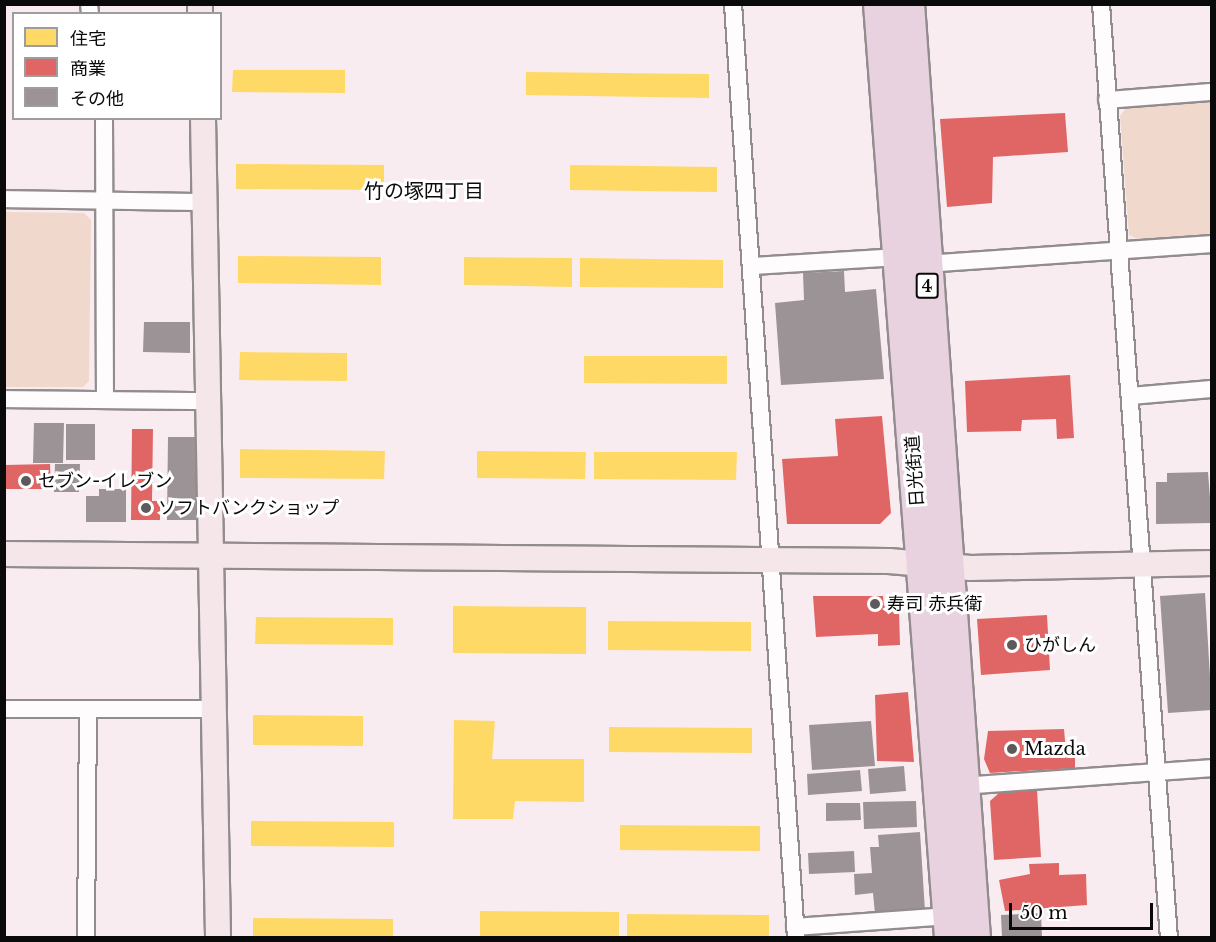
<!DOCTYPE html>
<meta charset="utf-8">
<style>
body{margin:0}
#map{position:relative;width:1216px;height:942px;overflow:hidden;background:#f9ecf0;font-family:"Libre Baskerville","Noto Sans JP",serif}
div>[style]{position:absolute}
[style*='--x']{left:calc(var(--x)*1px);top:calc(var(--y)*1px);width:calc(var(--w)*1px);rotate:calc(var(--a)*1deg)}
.green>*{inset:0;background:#f1d8cc}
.homes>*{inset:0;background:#ffd966}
.shops>*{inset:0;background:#e06666}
.building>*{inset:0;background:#9c9396}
.roads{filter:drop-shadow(2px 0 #928c8e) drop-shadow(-2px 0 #928c8e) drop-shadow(0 2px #928c8e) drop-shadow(0 -2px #928c8e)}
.street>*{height:16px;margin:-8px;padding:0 8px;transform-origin:8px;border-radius:8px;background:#fefcfd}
.secondary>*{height:24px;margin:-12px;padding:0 12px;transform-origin:12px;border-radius:12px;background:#f4e6e9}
.highway>*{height:32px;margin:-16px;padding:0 16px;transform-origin:16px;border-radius:16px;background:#e9d2df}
.dots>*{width:16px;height:16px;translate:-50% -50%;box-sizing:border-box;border:3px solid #fff;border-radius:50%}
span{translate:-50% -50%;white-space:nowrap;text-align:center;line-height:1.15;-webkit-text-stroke:6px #fff;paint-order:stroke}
.shield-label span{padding:2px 4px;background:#fff;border:2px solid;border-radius:4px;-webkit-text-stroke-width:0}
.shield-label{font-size:16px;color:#0a0a0a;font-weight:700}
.street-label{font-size:18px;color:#0a0a0a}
.poi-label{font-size:18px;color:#0a0a0a}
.left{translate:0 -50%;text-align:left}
.neighbourhood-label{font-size:20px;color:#0a0a0a}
.frame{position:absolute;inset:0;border:6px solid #0a0a0a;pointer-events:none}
.legend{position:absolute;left:12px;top:12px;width:210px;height:108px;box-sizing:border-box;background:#fff;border:2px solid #9d9d9d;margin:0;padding:8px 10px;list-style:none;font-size:18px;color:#0a0a0a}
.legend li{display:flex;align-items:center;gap:12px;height:30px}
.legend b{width:30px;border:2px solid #9d9d9d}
.scale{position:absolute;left:1009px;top:903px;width:144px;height:27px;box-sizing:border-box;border:3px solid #0a0a0a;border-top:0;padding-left:8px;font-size:18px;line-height:21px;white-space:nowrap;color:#0a0a0a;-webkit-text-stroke:4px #fff;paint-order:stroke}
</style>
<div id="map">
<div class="green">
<i style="clip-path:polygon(1211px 100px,1211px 236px,1141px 241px,1129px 235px,1120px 116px,1127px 107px)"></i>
<i style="clip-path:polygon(5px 212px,84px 213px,91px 220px,89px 381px,83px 387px,5px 387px)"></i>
</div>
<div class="homes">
<i style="clip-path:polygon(233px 70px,345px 70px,345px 93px,232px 92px)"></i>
<i style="clip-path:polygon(526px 72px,709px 74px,709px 98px,526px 95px)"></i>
<i style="clip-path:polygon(236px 164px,384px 165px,384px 190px,236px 189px)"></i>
<i style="clip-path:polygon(570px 165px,717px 167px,717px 192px,570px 190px)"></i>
<i style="clip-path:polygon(238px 256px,381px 257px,381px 285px,238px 283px)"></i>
<i style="clip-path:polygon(464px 257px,572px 258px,572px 287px,464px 285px)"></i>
<i style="clip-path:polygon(580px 258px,723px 260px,723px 288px,580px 287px)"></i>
<i style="clip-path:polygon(240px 352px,347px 353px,347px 381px,239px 380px)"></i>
<i style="clip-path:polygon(584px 356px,727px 356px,727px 384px,584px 383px)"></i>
<i style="clip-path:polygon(240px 449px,385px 451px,384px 479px,240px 478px)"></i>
<i style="clip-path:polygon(477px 451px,586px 452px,585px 479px,477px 478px)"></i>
<i style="clip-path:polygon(594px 452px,737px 452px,736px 480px,594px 479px)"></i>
<i style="clip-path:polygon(453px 606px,586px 607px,586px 654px,453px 653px)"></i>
<i style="clip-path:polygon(256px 617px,393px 618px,393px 645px,255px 644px)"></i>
<i style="clip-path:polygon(608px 621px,751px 622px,751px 651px,608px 650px)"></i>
<i style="clip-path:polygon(253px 715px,363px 716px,363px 746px,253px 745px)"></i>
<i style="clip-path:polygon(454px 720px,495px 721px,492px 759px,584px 759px,584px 802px,515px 801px,513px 819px,453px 819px)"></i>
<i style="clip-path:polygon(609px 727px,752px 728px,752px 753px,609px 752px)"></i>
<i style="clip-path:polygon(251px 821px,394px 822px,394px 847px,251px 846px)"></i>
<i style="clip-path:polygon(620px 825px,760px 826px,760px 851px,620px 850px)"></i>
<i style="clip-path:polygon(480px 911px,619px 912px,619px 938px,480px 938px)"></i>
<i style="clip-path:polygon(627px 914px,769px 915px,769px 938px,627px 938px)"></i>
<i style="clip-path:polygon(253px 918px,393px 919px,393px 938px,253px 938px)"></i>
</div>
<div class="shops">
<i style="clip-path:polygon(1065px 113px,1068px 152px,993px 157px,992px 203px,947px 207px,940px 119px)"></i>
<i style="clip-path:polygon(1070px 375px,1074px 438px,1057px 439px,1056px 419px,1022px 420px,1021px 431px,967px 432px,965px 381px)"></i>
<i style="clip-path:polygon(882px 416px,891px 513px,880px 524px,787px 524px,782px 459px,838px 456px,835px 419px)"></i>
<i style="clip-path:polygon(132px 429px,153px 429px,152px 501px,160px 501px,160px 520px,131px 520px)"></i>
<i style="clip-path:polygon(50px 464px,51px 489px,4px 489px,4px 465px)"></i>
<i style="clip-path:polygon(813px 596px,883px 596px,884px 606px,899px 610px,900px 645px,878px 646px,878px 634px,816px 637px)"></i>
<i style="clip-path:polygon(1047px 615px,1050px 670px,981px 675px,977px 619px)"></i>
<i style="clip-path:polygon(908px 692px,914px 762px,877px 761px,875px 695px)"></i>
<i style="clip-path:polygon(1064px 729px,1066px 752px,1075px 752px,1075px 768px,990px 773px,984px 759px,988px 731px)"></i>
<i style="clip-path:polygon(1037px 790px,1041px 857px,994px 860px,990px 801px,999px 793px)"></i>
<i style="clip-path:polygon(1059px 863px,1059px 875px,1086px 874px,1087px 905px,1005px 911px,999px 880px,1030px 874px,1029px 864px)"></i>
</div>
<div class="building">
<i style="clip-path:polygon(844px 271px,845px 292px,876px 289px,884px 379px,781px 385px,775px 303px,804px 300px,803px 273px)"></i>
<i style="clip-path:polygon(144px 322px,190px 322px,190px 353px,143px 352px)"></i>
<i style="clip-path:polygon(34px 423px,64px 423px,63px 463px,33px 463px)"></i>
<i style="clip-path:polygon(66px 424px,95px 424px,95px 460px,66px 460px)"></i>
<i style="clip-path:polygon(168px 437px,197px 437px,197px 520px,167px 520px)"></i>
<i style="clip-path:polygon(55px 464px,80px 464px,79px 492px,54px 492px)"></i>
<i style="clip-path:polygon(1208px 472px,1212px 523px,1156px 524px,1156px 482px,1167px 482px,1167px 473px)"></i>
<i style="clip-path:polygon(99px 489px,126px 489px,126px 522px,86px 522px,86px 496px,99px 496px)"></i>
<i style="clip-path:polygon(1205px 593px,1212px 710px,1168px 713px,1160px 596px)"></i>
<i style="clip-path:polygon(871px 721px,875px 766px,812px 770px,809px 725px)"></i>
<i style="clip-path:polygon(904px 766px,906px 791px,870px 794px,868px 769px)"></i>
<i style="clip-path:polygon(860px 770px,862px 791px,808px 795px,807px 774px)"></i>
<i style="clip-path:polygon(916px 801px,917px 827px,864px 829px,863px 802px)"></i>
<i style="clip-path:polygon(826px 803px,860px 803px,861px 820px,826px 821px)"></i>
<i style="clip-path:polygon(920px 832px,925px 911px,875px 914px,873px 893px,855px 895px,854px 874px,872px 873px,870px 847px,879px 847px,878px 835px)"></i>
<i style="clip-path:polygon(854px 851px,855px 872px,809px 874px,808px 853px)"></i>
<i style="clip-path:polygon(1041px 913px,1042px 938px,1002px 938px,1001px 915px)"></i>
</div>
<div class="roads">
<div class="street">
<i style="--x:89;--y:4;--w:10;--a:84"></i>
<i style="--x:733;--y:4;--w:936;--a:86.14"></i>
<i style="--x:1101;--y:4;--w:936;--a:85.84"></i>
<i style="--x:1107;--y:100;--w:105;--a:-4.4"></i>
<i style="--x:104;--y:118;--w:282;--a:89.8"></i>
<i style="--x:4;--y:199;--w:201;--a:0.9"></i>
<i style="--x:925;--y:264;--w:288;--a:-4"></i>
<i style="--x:753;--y:266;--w:146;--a:-3.5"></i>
<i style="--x:1130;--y:396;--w:82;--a:-4.9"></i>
<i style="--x:4;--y:399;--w:204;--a:0.6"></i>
<i style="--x:4;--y:709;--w:209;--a:0"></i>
<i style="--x:962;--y:786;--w:251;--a:-4.1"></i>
<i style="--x:795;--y:927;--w:154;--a:-4.1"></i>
<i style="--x:86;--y:938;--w:229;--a:-89.5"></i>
</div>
<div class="secondary">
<i style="--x:200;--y:4;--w:10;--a:90"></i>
<i style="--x:203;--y:118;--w:820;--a:88.95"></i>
<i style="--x:4;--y:554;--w:885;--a:0.45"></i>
<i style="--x:889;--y:561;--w:82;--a:4.9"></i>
<i style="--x:971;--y:568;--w:241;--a:-1.2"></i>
</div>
<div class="highway">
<i style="--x:880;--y:4;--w:937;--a:85.65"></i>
<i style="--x:908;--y:4;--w:936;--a:85.96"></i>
</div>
</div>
<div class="dots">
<i style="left:26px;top:481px;background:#5e595a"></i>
<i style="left:146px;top:508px;background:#5e595a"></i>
<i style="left:875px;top:604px;background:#5e595a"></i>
<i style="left:1012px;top:645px;background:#5e595a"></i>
<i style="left:1012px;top:749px;background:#5e595a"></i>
</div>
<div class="shield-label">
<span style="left:927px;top:286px">4</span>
</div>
<div class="street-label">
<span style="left:915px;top:471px;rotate:-94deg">日光街道</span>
</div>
<div class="poi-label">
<span class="left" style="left:38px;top:481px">セブン-イレブン</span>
<span class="left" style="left:158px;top:508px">ソフトバンクショップ</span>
<span class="left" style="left:887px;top:604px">寿司 赤兵衛</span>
<span class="left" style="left:1024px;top:645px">ひがしん</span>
<span class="left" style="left:1024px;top:749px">Mazda</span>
</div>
<div class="neighbourhood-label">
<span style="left:424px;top:191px">竹の塚四丁目</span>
</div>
<div class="frame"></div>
<ul class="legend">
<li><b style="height:16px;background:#ffd966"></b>住宅</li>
<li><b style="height:16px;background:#e06666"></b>商業</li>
<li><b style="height:16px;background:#9c9396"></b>その他</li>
</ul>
<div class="scale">50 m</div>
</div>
